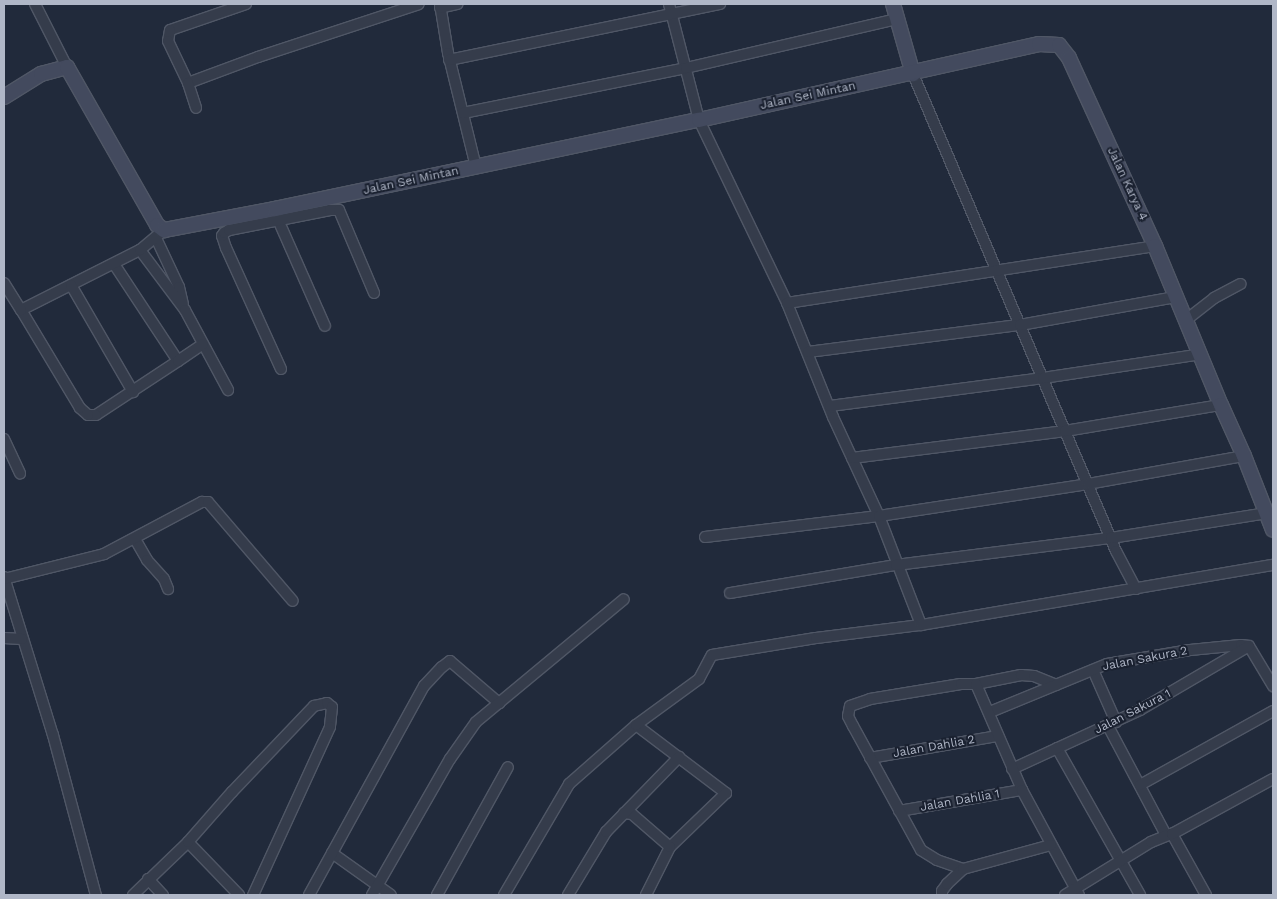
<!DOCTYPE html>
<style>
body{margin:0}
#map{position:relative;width:1277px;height:899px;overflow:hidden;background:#212a3b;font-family:"Work Sans",sans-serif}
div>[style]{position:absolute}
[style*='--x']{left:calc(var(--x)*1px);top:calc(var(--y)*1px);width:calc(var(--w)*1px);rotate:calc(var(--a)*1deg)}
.roads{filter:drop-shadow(1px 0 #505766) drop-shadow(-1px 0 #505766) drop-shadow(0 1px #505766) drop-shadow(0 -1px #505766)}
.street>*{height:10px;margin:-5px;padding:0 5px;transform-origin:5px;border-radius:5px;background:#353c4b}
.secondary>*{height:14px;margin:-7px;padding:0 7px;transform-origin:7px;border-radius:7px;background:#434a5e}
span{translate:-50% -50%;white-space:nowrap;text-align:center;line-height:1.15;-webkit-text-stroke:4px #1a2130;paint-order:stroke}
.street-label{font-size:12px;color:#b0b7c7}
.frame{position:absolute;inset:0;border:5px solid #b0b7c7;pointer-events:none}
</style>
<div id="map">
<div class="roads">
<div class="street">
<i style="--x:35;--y:4;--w:71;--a:63.1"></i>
<i style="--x:246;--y:4;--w:80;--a:161.1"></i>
<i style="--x:170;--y:30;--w:11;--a:100"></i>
<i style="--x:168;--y:41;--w:47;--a:64.5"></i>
<i style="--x:188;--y:83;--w:75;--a:-20.4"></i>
<i style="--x:258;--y:57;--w:169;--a:-18.2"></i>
<i style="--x:440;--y:4;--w:50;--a:80.7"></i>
<i style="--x:448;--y:53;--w:117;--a:76.2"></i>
<i style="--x:669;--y:4;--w:120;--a:75.5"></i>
<i style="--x:699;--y:120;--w:203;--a:64.3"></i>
<i style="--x:787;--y:303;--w:123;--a:68"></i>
<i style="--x:833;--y:417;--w:109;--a:65.1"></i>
<i style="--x:879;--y:516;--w:117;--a:68.9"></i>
<i style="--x:440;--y:8;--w:18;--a:-13"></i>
<i style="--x:449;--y:60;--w:277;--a:-11.7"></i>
<i style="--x:913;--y:74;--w:518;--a:66.95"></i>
<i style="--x:1116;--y:551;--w:43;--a:62.2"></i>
<i style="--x:188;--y:83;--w:26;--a:72"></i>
<i style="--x:463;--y:113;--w:227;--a:-11.4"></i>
<i style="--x:686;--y:68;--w:217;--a:-13.1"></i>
<i style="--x:276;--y:215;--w:121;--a:66.2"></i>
<i style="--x:156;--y:238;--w:54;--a:64.9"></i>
<i style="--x:179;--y:287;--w:17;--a:77"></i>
<i style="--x:140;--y:250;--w:75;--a:53.1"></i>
<i style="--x:185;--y:310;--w:91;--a:61.7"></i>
<i style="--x:114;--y:264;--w:116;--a:56.6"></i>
<i style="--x:178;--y:361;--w:98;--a:146.6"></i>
<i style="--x:96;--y:415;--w:8;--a:180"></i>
<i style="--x:88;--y:415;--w:11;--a:-139"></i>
<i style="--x:80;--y:408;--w:114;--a:-121"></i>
<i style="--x:21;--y:310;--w:133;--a:-26.8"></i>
<i style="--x:140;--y:250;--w:31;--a:-40"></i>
<i style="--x:4;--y:283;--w:32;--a:58"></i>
<i style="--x:71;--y:285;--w:124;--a:59.9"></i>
<i style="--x:787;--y:303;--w:372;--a:-8.8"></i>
<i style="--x:1186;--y:320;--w:36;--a:-38"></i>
<i style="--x:1214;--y:298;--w:30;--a:-28"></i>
<i style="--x:808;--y:352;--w:214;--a:-7.3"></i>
<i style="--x:1020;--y:325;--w:158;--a:-10.2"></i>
<i style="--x:178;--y:361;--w:30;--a:-34"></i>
<i style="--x:281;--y:369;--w:133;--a:-114.4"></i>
<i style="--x:226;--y:248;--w:13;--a:-108"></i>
<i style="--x:222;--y:236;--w:4;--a:-56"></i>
<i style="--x:224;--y:233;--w:6;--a:-31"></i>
<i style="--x:229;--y:230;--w:103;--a:-11.2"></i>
<i style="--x:330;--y:210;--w:9;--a:0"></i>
<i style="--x:339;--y:210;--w:90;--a:67.1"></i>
<i style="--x:830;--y:406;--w:215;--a:-7.5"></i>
<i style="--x:1043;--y:378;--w:160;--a:-8.6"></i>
<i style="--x:4;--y:439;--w:38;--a:65"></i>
<i style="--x:852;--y:458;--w:215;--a:-7.2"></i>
<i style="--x:1065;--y:431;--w:158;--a:-9.5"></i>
<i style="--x:705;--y:537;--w:175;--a:-6.9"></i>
<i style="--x:879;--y:516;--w:211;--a:-8.7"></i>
<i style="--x:1088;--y:484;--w:158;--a:-10.2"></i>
<i style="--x:135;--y:539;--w:24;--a:60"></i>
<i style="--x:147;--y:560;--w:25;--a:48"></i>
<i style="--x:164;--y:579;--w:11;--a:68"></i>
<i style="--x:4;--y:577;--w:165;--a:72.8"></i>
<i style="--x:53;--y:735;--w:166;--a:75"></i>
<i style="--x:4;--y:579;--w:103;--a:-14"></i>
<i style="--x:104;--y:554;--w:111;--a:-28"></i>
<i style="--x:202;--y:502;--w:6;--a:0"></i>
<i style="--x:208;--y:502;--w:130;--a:49.4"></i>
<i style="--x:730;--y:593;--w:168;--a:-9.6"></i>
<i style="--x:896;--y:565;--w:217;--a:-7.2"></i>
<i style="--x:1111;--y:538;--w:158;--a:-9.1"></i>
<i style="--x:4;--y:638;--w:18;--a:3"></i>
<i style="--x:1249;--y:646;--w:47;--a:59"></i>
<i style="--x:1093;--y:670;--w:57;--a:66.1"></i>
<i style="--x:976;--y:684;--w:46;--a:-11.3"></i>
<i style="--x:1021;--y:675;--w:13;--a:4"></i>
<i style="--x:1034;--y:676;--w:24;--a:22"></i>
<i style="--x:990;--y:712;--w:126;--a:-22.3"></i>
<i style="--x:1107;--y:664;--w:84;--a:-9.6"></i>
<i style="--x:1190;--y:650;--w:51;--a:-5.6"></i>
<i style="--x:1241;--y:645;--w:8;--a:7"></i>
<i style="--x:636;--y:725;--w:113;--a:37.1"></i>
<i style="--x:726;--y:793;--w:78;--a:136"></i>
<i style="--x:670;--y:847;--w:54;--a:116.6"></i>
<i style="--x:1108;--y:726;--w:123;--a:62"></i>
<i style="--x:1057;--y:748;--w:169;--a:60.5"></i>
<i style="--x:870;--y:758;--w:130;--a:-9.8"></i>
<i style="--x:1012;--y:769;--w:141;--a:-24.7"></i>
<i style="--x:1140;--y:710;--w:126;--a:-30.4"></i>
<i style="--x:1140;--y:785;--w:152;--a:-29.1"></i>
<i style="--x:899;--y:811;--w:125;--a:-9.7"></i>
<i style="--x:624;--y:813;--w:8;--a:7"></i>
<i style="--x:632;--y:814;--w:50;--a:41"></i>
<i style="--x:188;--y:842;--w:74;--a:46.1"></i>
<i style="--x:332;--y:853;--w:72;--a:35.4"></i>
<i style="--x:963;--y:869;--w:28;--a:-161"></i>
<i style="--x:937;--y:860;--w:19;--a:-148"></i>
<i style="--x:921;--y:850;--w:141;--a:-118.7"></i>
<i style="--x:853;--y:726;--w:11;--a:-117"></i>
<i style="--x:848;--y:716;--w:10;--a:-79"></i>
<i style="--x:850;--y:706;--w:21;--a:-19"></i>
<i style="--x:870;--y:699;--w:92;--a:-9.4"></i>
<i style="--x:961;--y:684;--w:15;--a:0"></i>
<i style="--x:976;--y:684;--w:116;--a:66.5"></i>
<i style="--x:1022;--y:790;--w:119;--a:61.5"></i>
<i style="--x:148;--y:879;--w:22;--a:47"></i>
<i style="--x:133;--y:895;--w:76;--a:-43.9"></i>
<i style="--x:188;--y:842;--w:67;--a:-48.7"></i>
<i style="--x:232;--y:792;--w:119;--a:-46.4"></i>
<i style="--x:314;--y:706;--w:13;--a:-13"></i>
<i style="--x:327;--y:703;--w:6;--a:39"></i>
<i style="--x:332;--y:707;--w:20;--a:96"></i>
<i style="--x:330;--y:727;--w:185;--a:114.6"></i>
<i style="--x:309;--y:895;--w:239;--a:-61.2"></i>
<i style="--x:424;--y:686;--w:26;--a:-47"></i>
<i style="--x:442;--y:667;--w:10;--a:-37"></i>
<i style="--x:450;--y:661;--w:65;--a:40.6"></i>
<i style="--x:372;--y:895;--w:157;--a:-60.2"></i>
<i style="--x:450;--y:759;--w:45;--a:-54.9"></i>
<i style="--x:476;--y:722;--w:192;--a:-39.7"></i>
<i style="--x:437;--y:895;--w:146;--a:-61"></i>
<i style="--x:504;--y:895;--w:129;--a:-59.6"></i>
<i style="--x:569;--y:784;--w:89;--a:-41.4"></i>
<i style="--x:636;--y:725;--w:78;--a:-36.1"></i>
<i style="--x:699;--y:679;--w:27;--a:-62"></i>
<i style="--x:712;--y:655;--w:105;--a:-9.3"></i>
<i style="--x:816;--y:638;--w:106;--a:-7.1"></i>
<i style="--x:921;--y:625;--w:357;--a:-9.7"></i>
<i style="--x:568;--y:895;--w:74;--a:-58.9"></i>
<i style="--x:606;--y:832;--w:105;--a:-45.8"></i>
<i style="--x:942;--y:895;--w:4;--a:-90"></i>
<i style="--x:942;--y:891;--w:9;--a:-54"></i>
<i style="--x:947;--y:884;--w:22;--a:-43"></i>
<i style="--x:963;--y:869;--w:91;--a:-15.3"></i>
<i style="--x:1065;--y:895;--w:101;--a:-31.6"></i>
<i style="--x:1151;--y:842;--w:22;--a:-22"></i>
<i style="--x:1206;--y:895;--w:70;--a:-119.1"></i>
<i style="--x:1172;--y:834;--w:115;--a:-28.6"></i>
</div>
<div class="secondary">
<i style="--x:893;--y:4;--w:73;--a:74.1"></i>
<i style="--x:4;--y:97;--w:44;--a:-31.9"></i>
<i style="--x:41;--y:74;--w:27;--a:-15"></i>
<i style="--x:67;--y:67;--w:182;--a:60.3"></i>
<i style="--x:157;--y:225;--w:9;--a:36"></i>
<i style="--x:164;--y:230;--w:113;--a:-10.7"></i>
<i style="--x:275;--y:209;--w:433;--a:-11.9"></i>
<i style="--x:699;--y:120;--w:348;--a:-12.6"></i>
<i style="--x:1039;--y:44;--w:20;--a:3"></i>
<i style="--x:1059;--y:45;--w:16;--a:52"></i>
<i style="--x:1069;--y:58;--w:207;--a:65.4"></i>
<i style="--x:1155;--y:246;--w:172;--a:67.5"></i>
<i style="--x:1221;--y:405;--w:56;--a:65.7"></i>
<i style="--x:1244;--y:456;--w:79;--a:68.6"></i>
</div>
</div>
<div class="street-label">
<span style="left:808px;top:96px;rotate:-12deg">Jalan Sei Mintan</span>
<span style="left:411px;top:181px;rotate:-12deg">Jalan Sei Mintan</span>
<span style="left:1127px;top:184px;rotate:65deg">Jalan Karya 4</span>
<span style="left:1145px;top:659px;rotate:-11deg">Jalan Sakura 2</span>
<span style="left:1133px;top:712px;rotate:-27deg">Jalan Sakura 1</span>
<span style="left:934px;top:747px;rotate:-10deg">Jalan Dahlia 2</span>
<span style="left:960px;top:801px;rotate:-10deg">Jalan Dahlia 1</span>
</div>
<div class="frame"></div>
</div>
